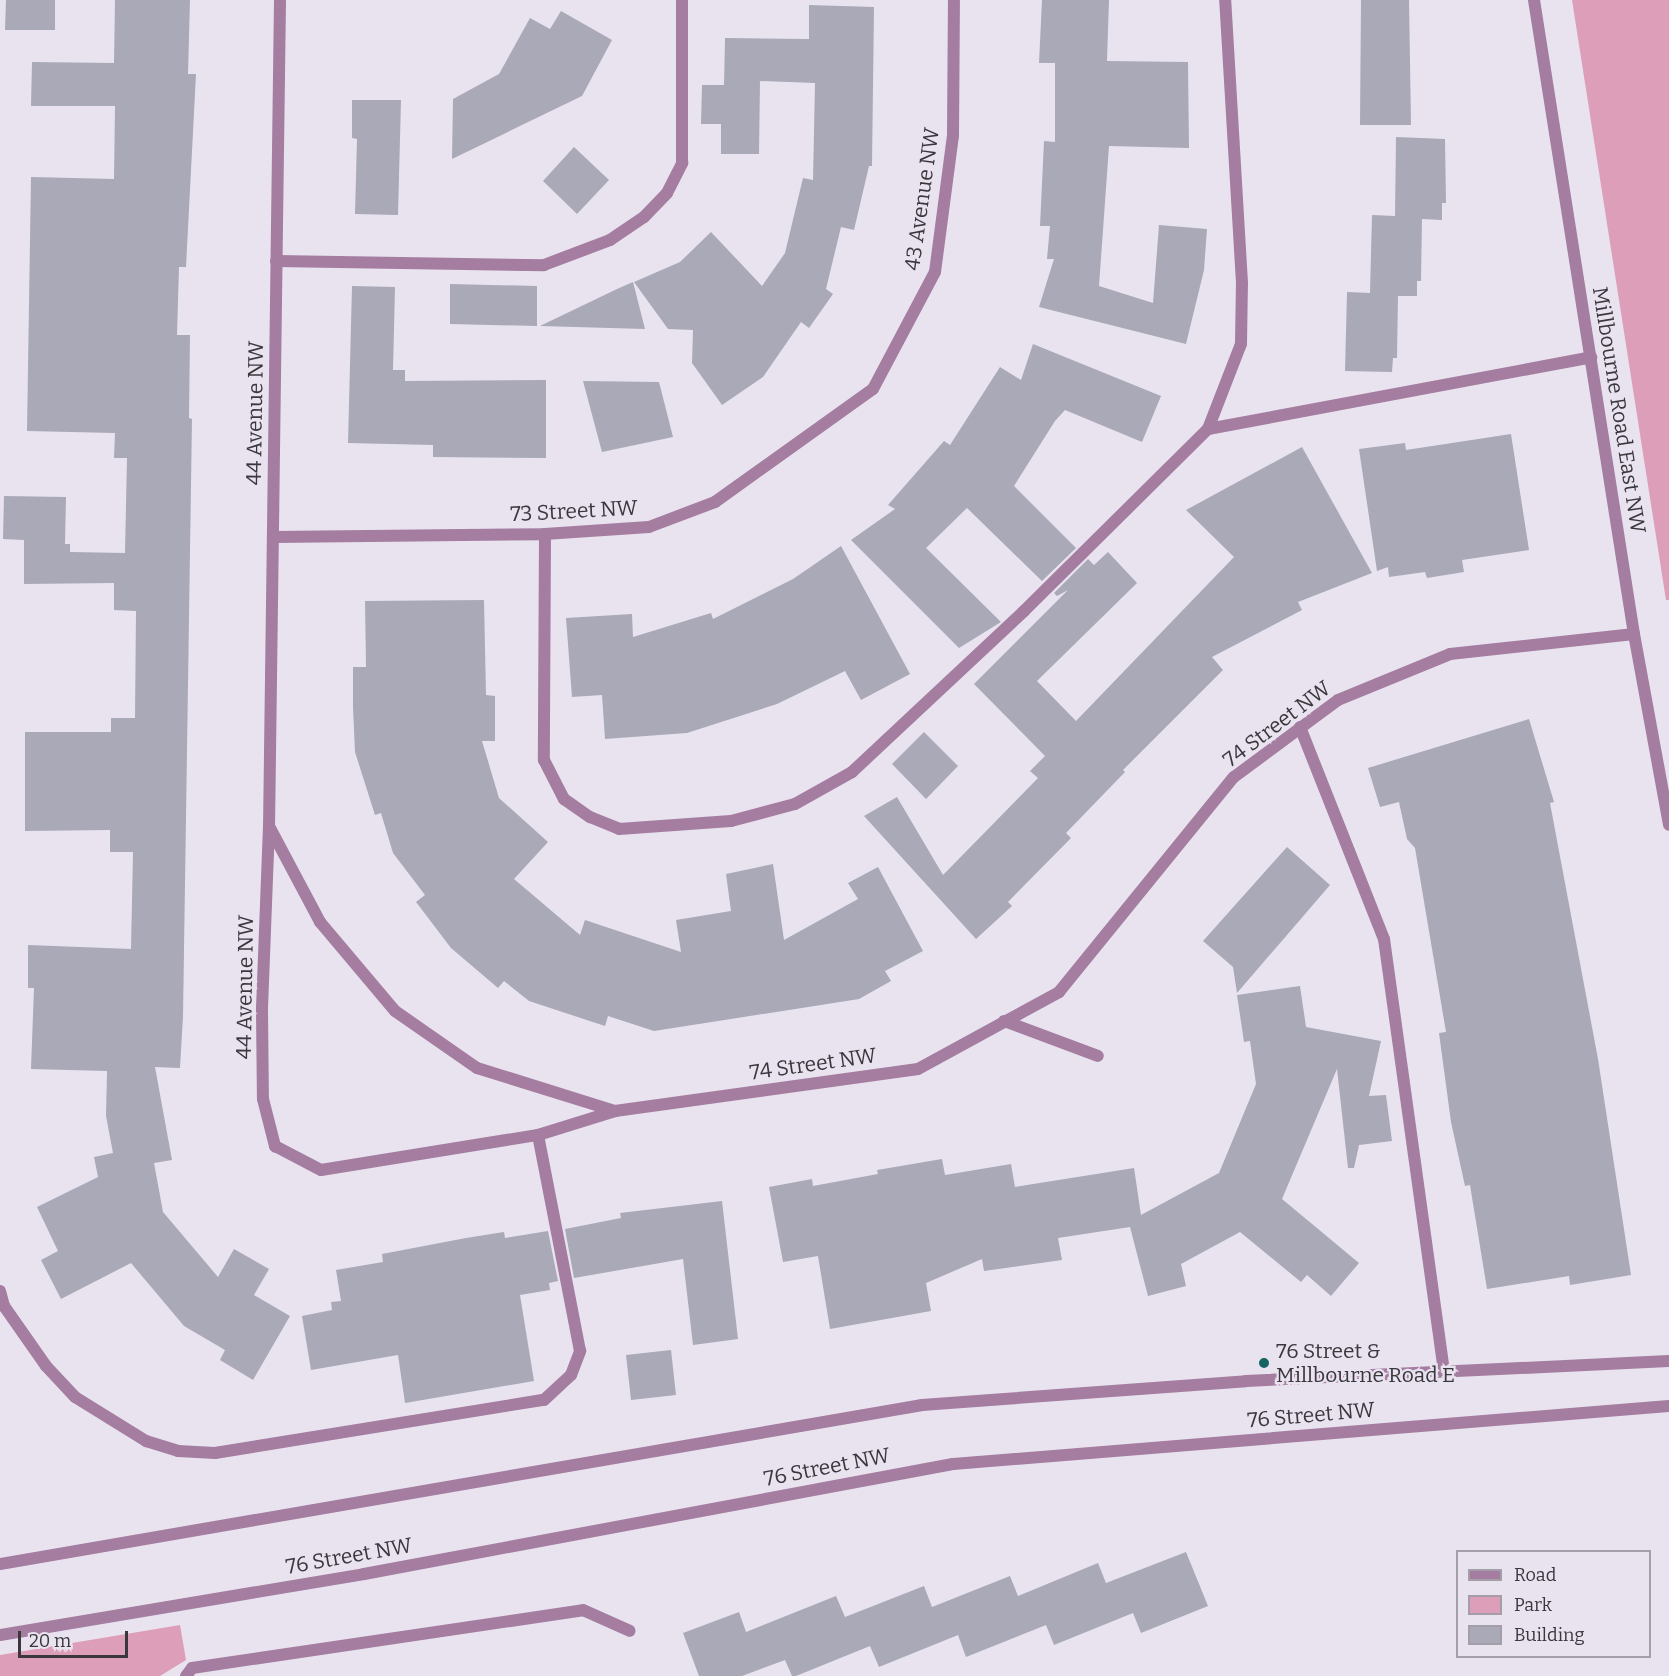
<!DOCTYPE html>
<style>
body{margin:0}
#map{position:relative;width:1669px;height:1676px;overflow:hidden;background:#e9e3f0;font-family:Bitter,serif}
div>[style]{position:absolute}
[style*='--x']{left:calc(var(--x)*1px);top:calc(var(--y)*1px);width:calc(var(--w)*1px);rotate:calc(var(--a)*1deg)}
.green>*{inset:0;background:#dc9eb8}
.building>*{inset:0;background:#a9a9b7}
.service>*{height:12px;margin:-6px;padding:0 6px;transform-origin:6px;border-radius:6px;background:#a47da0}
.minor>*{height:12px;margin:-6px;padding:0 6px;transform-origin:6px;border-radius:6px;background:#a47da0}
.tertiary>*{height:12px;margin:-6px;padding:0 6px;transform-origin:6px;border-radius:6px;background:#a47da0}
.dots>*{width:16px;height:16px;translate:-50% -50%;box-sizing:border-box;border:3px solid #e9e3f0;border-radius:50%}
span{translate:-50% -50%;white-space:nowrap;text-align:center;line-height:1.15;-webkit-text-stroke:4.5px #e9e3f0;paint-order:stroke}
.street-label{font-size:21px;color:#3a373d}
.poi-label{font-size:21px;color:#3a373d}
.left{translate:0 -50%;text-align:left}
.legend{position:absolute;left:1456px;top:1550px;width:195px;height:108px;box-sizing:border-box;background:#e9e3f0;border:2px solid #a39ea8;margin:0;padding:8px 10px;list-style:none;font-size:18px;color:#3a373d}
.legend li{display:flex;align-items:center;gap:12px;height:30px}
.legend b{width:30px;border:2px solid #a39ea8}
.scale{position:absolute;left:18px;top:1631px;width:110px;height:27px;box-sizing:border-box;border:3px solid #3a373d;border-top:0;padding-left:8px;font-size:18px;line-height:21px;white-space:nowrap;color:#3a373d;-webkit-text-stroke:4px #e9e3f0;paint-order:stroke}
</style>
<div id="map">
<div class="green">
<i style="clip-path:polygon(1572px 0,1669px 0,1669px 600px,1666px 600px)"></i>
<i style="clip-path:polygon(180px 1625px,186px 1660px,160px 1676px,0 1676px,0 1655px)"></i>
</div>
<div class="building">
<i style="clip-path:polygon(6px 0,55px 0,55px 30px,5px 30px)"></i>
<i style="clip-path:polygon(115px 0,190px 0,188px 74px,196px 74px,186px 267px,179px 267px,177px 335px,190px 335px,189px 418px,192px 419px,183px 1016px,180px 1068px,155px 1067px,172px 1160px,154px 1163px,163px 1212px,218px 1277px,234px 1249px,269px 1269px,254px 1295px,290px 1316px,253px 1380px,220px 1360px,225px 1350px,184px 1326px,131px 1263px,61px 1299px,41px 1260px,58px 1251px,37px 1207px,98px 1177px,94px 1157px,113px 1153px,106px 1116px,107px 1071px,31px 1069px,34px 988px,28px 988px,28px 945px,131px 949px,133px 852px,110px 852px,110px 830px,25px 831px,25px 732px,111px 732px,111px 718px,135px 718px,136px 611px,114px 610px,114px 583px,24px 584px,24px 540px,3px 539px,4px 496px,66px 497px,65px 544px,70px 544px,70px 552px,125px 553px,127px 458px,114px 458px,115px 433px,27px 431px,31px 177px,114px 179px,115px 106px,31px 106px,32px 62px,114px 63px)"></i>
<i style="clip-path:polygon(1042px 0,1109px 0,1107px 61px,1188px 62px,1189px 148px,1109px 146px,1099px 286px,1153px 303px,1159px 225px,1207px 229px,1204px 270px,1186px 344px,1039px 307px,1054px 259px,1047px 259px,1050px 226px,1040px 226px,1044px 141px,1055px 142px,1055px 63px,1039px 63px)"></i>
<i style="clip-path:polygon(1361px 0,1409px 0,1411px 125px,1360px 125px)"></i>
<i style="clip-path:polygon(809px 5px,874px 7px,872px 166px,869px 166px,854px 230px,841px 227px,826px 289px,833px 294px,809px 328px,801px 322px,763px 377px,722px 405px,692px 363px,693px 330px,668px 329px,634px 282px,680px 262px,711px 232px,762px 286px,785px 253px,803px 178px,813px 180px,815px 83px,760px 81px,759px 154px,721px 154px,721px 124px,701px 124px,702px 85px,724px 85px,725px 38px,809px 39px)"></i>
<i style="clip-path:polygon(561px 11px,612px 40px,582px 96px,452px 159px,453px 99px,499px 74px,530px 18px,550px 29px)"></i>
<i style="clip-path:polygon(352px 100px,401px 100px,398px 215px,355px 214px,357px 139px,352px 138px)"></i>
<i style="clip-path:polygon(1396px 137px,1445px 139px,1446px 203px,1442px 203px,1442px 220px,1422px 219px,1421px 281px,1417px 281px,1417px 296px,1398px 296px,1397px 358px,1393px 358px,1392px 372px,1345px 371px,1347px 292px,1370px 293px,1372px 215px,1395px 216px)"></i>
<i style="clip-path:polygon(574px 147px,609px 180px,577px 214px,543px 181px)"></i>
<i style="clip-path:polygon(633px 282px,645px 329px,540px 326px,617px 289px)"></i>
<i style="clip-path:polygon(450px 284px,537px 286px,537px 326px,450px 324px)"></i>
<i style="clip-path:polygon(352px 286px,395px 287px,393px 370px,405px 370px,405px 381px,546px 380px,546px 458px,433px 457px,433px 445px,348px 443px)"></i>
<i style="clip-path:polygon(1033px 344px,1161px 396px,1142px 442px,1065px 410px,1055px 421px,1014px 486px,1076px 548px,1042px 581px,967px 508px,926px 548px,1001px 622px,959px 648px,851px 540px,895px 509px,888px 505px,944px 441px,950px 445px,1000px 367px,1021px 380px)"></i>
<i style="clip-path:polygon(583px 381px,659px 382px,673px 437px,602px 452px)"></i>
<i style="clip-path:polygon(1511px 434px,1529px 550px,1462px 560px,1464px 572px,1427px 578px,1425px 572px,1389px 577px,1388px 567px,1377px 571px,1359px 449px,1405px 443px,1406px 450px)"></i>
<i style="clip-path:polygon(1302px 447px,1372px 573px,1298px 602px,1302px 610px,1212px 657px,1223px 670px,1123px 770px,1125px 772px,1066px 833px,1071px 838px,1008px 902px,1012px 906px,976px 939px,864px 816px,897px 797px,943px 875px,1038px 778px,1030px 771px,1045px 756px,974px 684px,1068px 590px,1057px 596px,1054px 593px,1088px 559px,1094px 565px,1108px 552px,1137px 583px,1037px 681px,1076px 721px,1234px 557px,1186px 510px)"></i>
<i style="clip-path:polygon(841px 546px,910px 674px,861px 700px,845px 671px,777px 704px,687px 733px,605px 739px,602px 695px,572px 697px,566px 618px,632px 614px,633px 637px,711px 613px,713px 619px,793px 579px)"></i>
<i style="clip-path:polygon(484px 600px,486px 695px,495px 696px,495px 741px,482px 741px,499px 798px,548px 842px,514px 879px,580px 935px,585px 920px,681px 952px,676px 920px,731px 911px,726px 874px,773px 864px,784px 940px,858px 899px,848px 883px,878px 867px,923px 951px,885px 971px,891px 981px,859px 999px,654px 1031px,608px 1016px,605px 1026px,529px 1001px,504px 981px,498px 988px,451px 948px,416px 902px,425px 895px,393px 853px,381px 813px,375px 815px,355px 752px,353px 708px,353px 667px,366px 667px,365px 601px)"></i>
<i style="clip-path:polygon(1529px 719px,1554px 802px,1550px 803px,1598px 1059px,1631px 1275px,1570px 1285px,1569px 1276px,1487px 1289px,1470px 1185px,1465px 1186px,1451px 1122px,1439px 1033px,1446px 1032px,1415px 848px,1407px 839px,1399px 802px,1380px 807px,1368px 768px)"></i>
<i style="clip-path:polygon(924px 732px,958px 766px,926px 799px,892px 764px)"></i>
<i style="clip-path:polygon(1287px 847px,1330px 885px,1237px 993px,1233px 967px,1203px 941px)"></i>
<i style="clip-path:polygon(1300px 986px,1306px 1027px,1381px 1041px,1369px 1096px,1386px 1095px,1392px 1141px,1359px 1145px,1354px 1168px,1348px 1168px,1337px 1069px,1282px 1199px,1359px 1263px,1331px 1296px,1307px 1275px,1301px 1282px,1240px 1232px,1181px 1264px,1186px 1286px,1148px 1296px,1130px 1227px,1058px 1238px,1062px 1260px,984px 1271px,982px 1259px,926px 1283px,931px 1311px,830px 1329px,818px 1256px,783px 1262px,769px 1187px,812px 1179px,813px 1186px,878px 1174px,877px 1170px,942px 1159px,945px 1175px,1011px 1164px,1015px 1187px,1134px 1168px,1141px 1215px,1219px 1173px,1256px 1084px,1250px 1041px,1244px 1042px,1237px 995px)"></i>
<i style="clip-path:polygon(722px 1201px,738px 1339px,693px 1345px,683px 1259px,574px 1278px,565px 1229px,621px 1218px,620px 1213px)"></i>
<i style="clip-path:polygon(548px 1231px,558px 1281px,549px 1283px,550px 1290px,520px 1295px,534px 1381px,405px 1403px,398px 1355px,311px 1370px,302px 1316px,332px 1310px,331px 1302px,341px 1301px,336px 1270px,383px 1262px,382px 1254px,466px 1238px,504px 1232px,505px 1238px)"></i>
<i style="clip-path:polygon(671px 1350px,676px 1395px,631px 1400px,626px 1355px)"></i>
<i style="clip-path:polygon(1186px 1552px,1208px 1606px,1141px 1633px,1133px 1613px,1054px 1645px,1046px 1625px,966px 1657px,958px 1635px,879px 1667px,870px 1646px,796px 1676px,792px 1676px,785px 1660px,742px 1676px,699px 1676px,683px 1633px,739px 1612px,746px 1632px,836px 1596px,845px 1617px,924px 1586px,932px 1607px,1010px 1576px,1018px 1596px,1098px 1563px,1106px 1583px)"></i>
</div>
<div class="service">
<i style="--x:276;--y:261;--w:268;--a:0.9"></i>
<i style="--x:544;--y:265;--w:71;--a:-20.7"></i>
<i style="--x:610;--y:240;--w:41;--a:-34.1"></i>
<i style="--x:644;--y:217;--w:33;--a:-46"></i>
<i style="--x:667;--y:193;--w:34;--a:-63"></i>
<i style="--x:682;--y:163;--w:163;--a:-90"></i>
<i style="--x:1208;--y:429;--w:390;--a:-10.6"></i>
<i style="--x:545;--y:534;--w:226;--a:90.3"></i>
<i style="--x:544;--y:760;--w:44;--a:62.9"></i>
<i style="--x:564;--y:799;--w:32;--a:35"></i>
<i style="--x:590;--y:817;--w:31;--a:22"></i>
<i style="--x:619;--y:829;--w:112;--a:-4.1"></i>
<i style="--x:731;--y:821;--w:66;--a:-14.9"></i>
<i style="--x:795;--y:804;--w:65;--a:-29.3"></i>
<i style="--x:852;--y:772;--w:236;--a:-43.1"></i>
<i style="--x:1024;--y:611;--w:259;--a:-44.7"></i>
<i style="--x:1208;--y:429;--w:91;--a:-68.8"></i>
<i style="--x:1241;--y:344;--w:61;--a:-89.1"></i>
<i style="--x:1242;--y:283;--w:284;--a:-93.4"></i>
<i style="--x:1300;--y:727;--w:228;--a:68.4"></i>
<i style="--x:1384;--y:939;--w:435;--a:82.1"></i>
<i style="--x:0;--y:1291;--w:16;--a:75"></i>
<i style="--x:4;--y:1306;--w:73;--a:55"></i>
<i style="--x:46;--y:1366;--w:42;--a:46.9"></i>
<i style="--x:75;--y:1397;--w:84;--a:31.8"></i>
<i style="--x:146;--y:1441;--w:34;--a:17"></i>
<i style="--x:178;--y:1451;--w:37;--a:3"></i>
<i style="--x:215;--y:1453;--w:333;--a:-9.2"></i>
<i style="--x:544;--y:1400;--w:37;--a:-43"></i>
<i style="--x:571;--y:1375;--w:26;--a:-69"></i>
<i style="--x:580;--y:1351;--w:220;--a:-101"></i>
<i style="--x:186;--y:1676;--w:10;--a:-53"></i>
<i style="--x:192;--y:1668;--w:395;--a:-8.4"></i>
<i style="--x:583;--y:1610;--w:51;--a:24.1"></i>
</div>
<div class="minor">
<i style="--x:280;--y:0;--w:826;--a:90.76"></i>
<i style="--x:269;--y:826;--w:109;--a:62"></i>
<i style="--x:320;--y:922;--w:116;--a:49.9"></i>
<i style="--x:395;--y:1011;--w:100;--a:34.8"></i>
<i style="--x:477;--y:1068;--w:145;--a:17.3"></i>
<i style="--x:615;--y:1111;--w:306;--a:-7.9"></i>
<i style="--x:918;--y:1069;--w:161;--a:-28.6"></i>
<i style="--x:1059;--y:992;--w:277;--a:-50.9"></i>
<i style="--x:1234;--y:777;--w:129;--a:-36.5"></i>
<i style="--x:1338;--y:700;--w:121;--a:-22.3"></i>
<i style="--x:1450;--y:654;--w:185;--a:-6.2"></i>
<i style="--x:273;--y:537;--w:272;--a:-0.6"></i>
<i style="--x:545;--y:534;--w:104;--a:-3.9"></i>
<i style="--x:649;--y:527;--w:71;--a:-20.7"></i>
<i style="--x:715;--y:502;--w:194;--a:-35.6"></i>
<i style="--x:873;--y:389;--w:132;--a:-62.1"></i>
<i style="--x:935;--y:272;--w:137;--a:-82.5"></i>
<i style="--x:953;--y:136;--w:136;--a:-89.6"></i>
<i style="--x:269;--y:826;--w:184;--a:92.2"></i>
<i style="--x:262;--y:1010;--w:89;--a:89.4"></i>
<i style="--x:263;--y:1099;--w:49;--a:75.7"></i>
<i style="--x:275;--y:1146;--w:52;--a:27.6"></i>
<i style="--x:321;--y:1170;--w:220;--a:-9.2"></i>
<i style="--x:538;--y:1135;--w:81;--a:-17.3"></i>
<i style="--x:1004;--y:1021;--w:100;--a:20.4"></i>
</div>
<div class="tertiary">
<i style="--x:1534;--y:0;--w:642;--a:81.04"></i>
<i style="--x:1634;--y:634;--w:194;--a:79.6"></i>
<i style="--x:0;--y:1564;--w:936;--a:-9.78"></i>
<i style="--x:922;--y:1405;--w:325;--a:-4.2"></i>
<i style="--x:1246;--y:1381;--w:423;--a:-2.7"></i>
<i style="--x:0;--y:1635;--w:369;--a:-9.5"></i>
<i style="--x:364;--y:1574;--w:599;--a:-10.58"></i>
<i style="--x:953;--y:1464;--w:718;--a:-4.63"></i>
</div>
<div class="dots">
<i style="left:1264px;top:1363px;background:#146463"></i>
</div>
<div class="street-label">
<span style="left:922px;top:199px;rotate:-82deg">43 Avenue NW</span>
<span style="left:1619px;top:410px;rotate:81deg">Millbourne Road East NW</span>
<span style="left:255px;top:413px;rotate:-89deg">44 Avenue NW</span>
<span style="left:574px;top:511px;rotate:-3deg">73 Street NW</span>
<span style="left:1277px;top:724px;rotate:-37deg">74 Street NW</span>
<span style="left:245px;top:987px;rotate:-89deg">44 Avenue NW</span>
<span style="left:813px;top:1064px;rotate:-8deg">74 Street NW</span>
<span style="left:1311px;top:1415px;rotate:-5deg">76 Street NW</span>
<span style="left:827px;top:1467px;rotate:-11deg">76 Street NW</span>
<span style="left:349px;top:1556px;rotate:-10deg">76 Street NW</span>
</div>
<div class="poi-label">
<span class="left" style="left:1276px;top:1363px">76 Street &amp;<br>Millbourne Road E</span>
</div>
<ul class="legend">
<li><b style="height:8px;background:#a47da0"></b>Road</li>
<li><b style="height:16px;background:#dc9eb8"></b>Park</li>
<li><b style="height:16px;background:#a9a9b7"></b>Building</li>
</ul>
<div class="scale">20 m</div>
</div>
